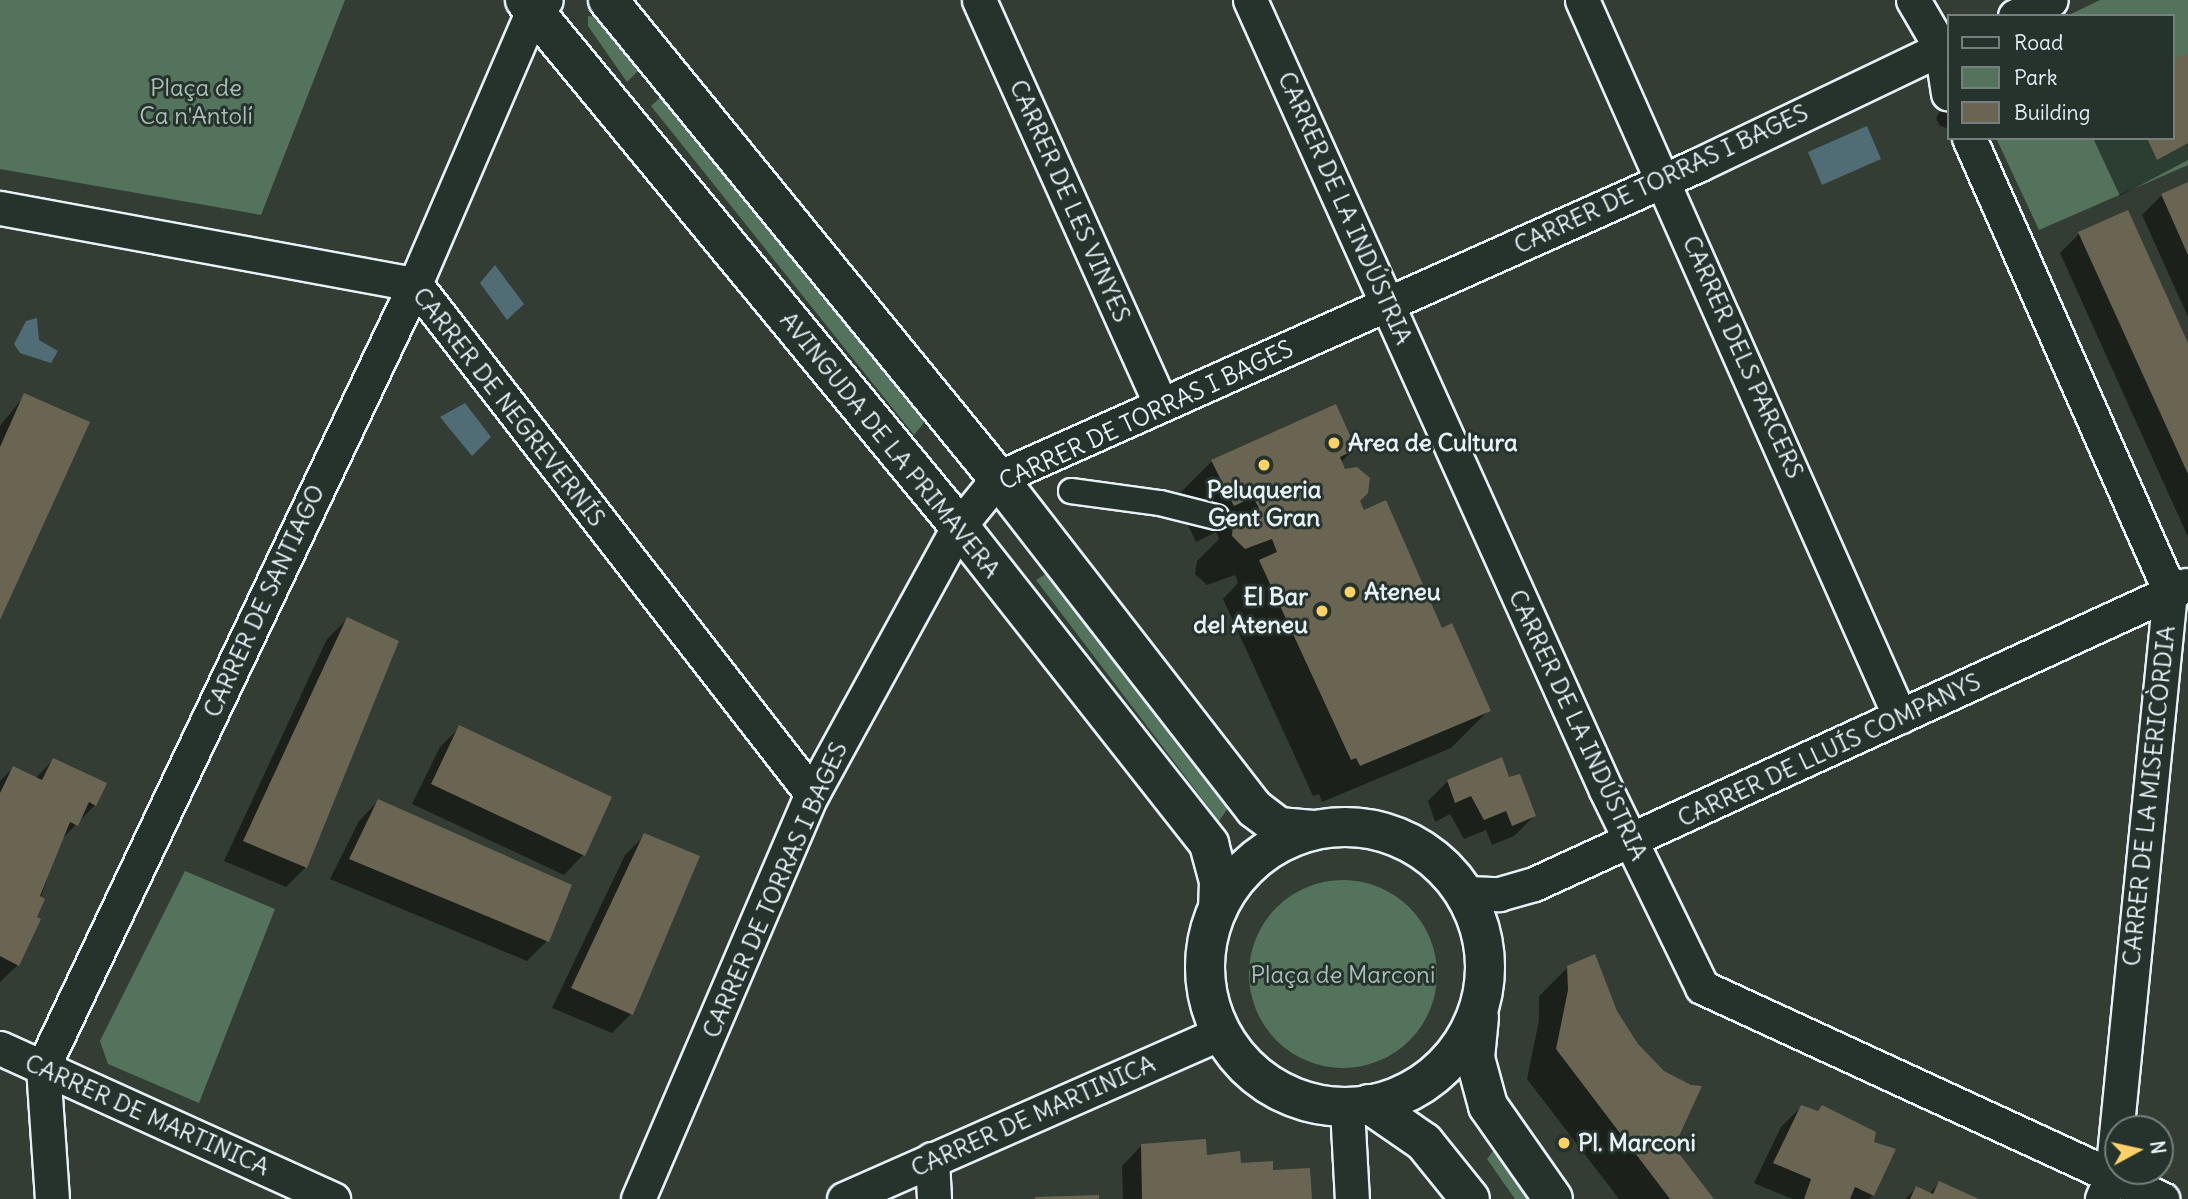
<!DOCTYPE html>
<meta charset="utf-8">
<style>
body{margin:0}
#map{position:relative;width:2188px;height:1199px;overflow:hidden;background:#343d34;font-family:Delius,sans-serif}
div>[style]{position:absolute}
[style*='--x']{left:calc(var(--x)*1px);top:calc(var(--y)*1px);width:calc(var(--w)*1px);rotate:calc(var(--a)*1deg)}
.green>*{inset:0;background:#53735c}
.round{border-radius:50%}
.water>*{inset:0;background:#506d76}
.shadow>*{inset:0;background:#0007}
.building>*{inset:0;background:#6a6552}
.roads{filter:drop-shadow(2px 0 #e8f1f8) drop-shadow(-2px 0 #e8f1f8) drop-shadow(0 2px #e8f1f8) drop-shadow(0 -2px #e8f1f8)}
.pedestrian>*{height:24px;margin:-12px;padding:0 12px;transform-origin:12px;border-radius:12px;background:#26332d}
.minor>*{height:33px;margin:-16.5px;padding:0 16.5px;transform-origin:16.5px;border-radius:16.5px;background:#26332d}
.tertiary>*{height:38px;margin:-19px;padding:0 19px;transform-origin:19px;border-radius:19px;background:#26332d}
.tertiary>.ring{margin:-19px;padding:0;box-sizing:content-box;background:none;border:38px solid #26332d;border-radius:50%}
.dots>*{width:19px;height:19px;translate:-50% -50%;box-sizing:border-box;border:4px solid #26332d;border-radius:50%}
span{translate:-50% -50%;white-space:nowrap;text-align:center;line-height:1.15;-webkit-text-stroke:6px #26332d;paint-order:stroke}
.park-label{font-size:24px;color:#acbfba}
.street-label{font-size:24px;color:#e8f1f8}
.poi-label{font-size:24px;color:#e8f1f8;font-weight:700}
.left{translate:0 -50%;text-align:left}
.right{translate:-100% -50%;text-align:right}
.legend{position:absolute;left:1947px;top:14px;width:228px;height:126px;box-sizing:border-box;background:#26332d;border:2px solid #747f7e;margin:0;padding:9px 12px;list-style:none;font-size:21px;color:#e8f1f8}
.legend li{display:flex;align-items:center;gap:14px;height:35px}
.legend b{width:35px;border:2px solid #747f7e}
.north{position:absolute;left:2104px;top:1115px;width:70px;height:70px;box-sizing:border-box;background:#26332d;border:2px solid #747f7e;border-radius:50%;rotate:82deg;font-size:19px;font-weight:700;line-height:28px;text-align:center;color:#e8f1f8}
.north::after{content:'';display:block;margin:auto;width:24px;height:32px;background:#ffd166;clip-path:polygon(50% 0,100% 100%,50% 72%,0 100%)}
</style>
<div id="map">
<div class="green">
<i style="clip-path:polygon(0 0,345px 0,261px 215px,0 169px)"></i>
<i style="clip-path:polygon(2100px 0,2188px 0,2188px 165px,2039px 230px,1996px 138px,2172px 138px,2172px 16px,2067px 16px)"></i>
<i style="clip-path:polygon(588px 16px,597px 17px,638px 71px,627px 82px,588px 26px)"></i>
<i style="clip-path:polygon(663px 95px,927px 419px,914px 435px,651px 106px)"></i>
<i style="clip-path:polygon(1046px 574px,1228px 808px,1219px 821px,1036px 580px)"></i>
<i style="clip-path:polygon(185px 871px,275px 909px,199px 1103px,108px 1064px,100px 1041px)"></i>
<i class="round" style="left:1249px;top:880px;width:188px;height:188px"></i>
<i style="clip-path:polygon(1493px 1151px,1533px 1199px,1515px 1199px,1487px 1159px)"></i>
</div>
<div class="water">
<i style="clip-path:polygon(1867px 126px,1881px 159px,1822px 185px,1808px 152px)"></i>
<i style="clip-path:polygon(495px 265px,524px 304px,507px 320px,480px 283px)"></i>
<i style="clip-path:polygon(37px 318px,39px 340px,58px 351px,51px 363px,20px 353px,14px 344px,26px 321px)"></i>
<i style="clip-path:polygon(465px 403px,491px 437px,472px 456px,440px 417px)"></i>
</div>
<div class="shadow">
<i style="clip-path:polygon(2188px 55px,2188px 160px,2120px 196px,2093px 138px,2172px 138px)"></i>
<i style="clip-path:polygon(1948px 97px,1948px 129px,1939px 125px,1936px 118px)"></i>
<i style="clip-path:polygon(2188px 184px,2188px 317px,2142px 215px,2162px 195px)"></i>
<i style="clip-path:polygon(2079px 234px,2188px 347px,2188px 537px,2060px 253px)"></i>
<i style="clip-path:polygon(25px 395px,0 616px,0 426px)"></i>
<i style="clip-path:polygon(1354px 449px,1341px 462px,1358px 501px,1488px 711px,1451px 748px,1322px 802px,1319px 794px,1313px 796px,1223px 599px,1238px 583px,1235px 575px,1207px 585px,1195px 574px,1197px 561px,1219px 539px,1216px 532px,1196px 542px,1175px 498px,1212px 461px)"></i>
<i style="clip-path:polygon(347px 619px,396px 642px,305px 868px,286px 887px,224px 861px,327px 639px)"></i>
<i style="clip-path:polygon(460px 727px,610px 798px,583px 855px,564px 875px,412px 804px,440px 747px)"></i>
<i style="clip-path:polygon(53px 760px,95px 805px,60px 841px,18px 965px,0 982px,0 781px,13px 768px,35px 779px)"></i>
<i style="clip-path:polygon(1508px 779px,1534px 816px,1514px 836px,1492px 845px,1486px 830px,1464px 839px,1450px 814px,1435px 822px,1428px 801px,1448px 781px)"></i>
<i style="clip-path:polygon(378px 801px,547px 941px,527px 961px,330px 879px,359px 821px)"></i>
<i style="clip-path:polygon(645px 835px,631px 1014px,612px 1033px,552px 1008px,625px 855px)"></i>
<i style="clip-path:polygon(1568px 967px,1672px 1147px,1711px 1199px,1619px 1199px,1527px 1079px,1539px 1020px,1539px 996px)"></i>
<i style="clip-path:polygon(1801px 1107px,1873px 1195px,1869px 1199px,1792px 1199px,1754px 1183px,1781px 1127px)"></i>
<i style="clip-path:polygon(1141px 1146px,1271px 1172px,1310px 1199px,1123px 1199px,1122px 1166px)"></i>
<i style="clip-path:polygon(1939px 1183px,1975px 1199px,1905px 1199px,1916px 1188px,1929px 1194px)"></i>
</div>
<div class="building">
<i style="clip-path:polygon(2188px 53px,2188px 143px,2157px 160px,2147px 138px,2172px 138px,2172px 60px)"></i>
<i style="clip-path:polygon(2188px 182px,2188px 255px,2161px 194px)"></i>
<i style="clip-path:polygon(2128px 210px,2188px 343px,2188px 474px,2078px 232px)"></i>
<i style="clip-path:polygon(24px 393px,90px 422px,0 620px,0 447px)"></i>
<i style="clip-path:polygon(1336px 404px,1356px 449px,1340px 457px,1345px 469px,1357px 467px,1370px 478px,1368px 493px,1360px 501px,1364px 510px,1386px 500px,1442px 628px,1452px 623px,1491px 711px,1360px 766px,1356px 758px,1351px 760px,1259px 560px,1277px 552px,1272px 539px,1245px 549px,1232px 536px,1233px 522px,1259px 508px,1253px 497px,1234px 506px,1211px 460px)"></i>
<i style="clip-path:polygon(347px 617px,399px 641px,307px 868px,243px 841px)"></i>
<i style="clip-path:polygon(459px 725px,612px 797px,585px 856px,431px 784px)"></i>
<i style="clip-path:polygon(1502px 757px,1509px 777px,1520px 774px,1536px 816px,1512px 826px,1506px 811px,1484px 820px,1471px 796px,1455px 803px,1447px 780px)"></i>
<i style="clip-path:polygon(53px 758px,107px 783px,96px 806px,89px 802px,78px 826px,70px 822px,40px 896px,45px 899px,37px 917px,41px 919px,19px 966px,0 956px,0 793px,13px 766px,42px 780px)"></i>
<i style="clip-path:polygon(378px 799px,572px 885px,549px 942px,349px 859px)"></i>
<i style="clip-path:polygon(644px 833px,700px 856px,633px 1015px,571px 988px)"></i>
<i style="clip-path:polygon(1595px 954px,1617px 1011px,1638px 1044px,1664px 1071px,1691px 1085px,1702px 1086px,1674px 1147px,1714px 1199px,1670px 1199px,1556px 1049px,1568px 990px,1567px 966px)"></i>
<i style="clip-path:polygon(1801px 1105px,1818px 1111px,1822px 1105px,1876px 1132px,1874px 1142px,1896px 1149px,1874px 1196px,1855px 1187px,1850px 1199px,1804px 1199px,1811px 1179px,1773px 1163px)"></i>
<i style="clip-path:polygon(1206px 1139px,1207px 1155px,1240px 1151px,1241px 1163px,1273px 1161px,1273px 1170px,1310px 1168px,1312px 1199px,1142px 1199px,1141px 1144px)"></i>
<i style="clip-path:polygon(1939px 1181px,1979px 1199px,1910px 1199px,1916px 1186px,1933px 1194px)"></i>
<i style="clip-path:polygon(1099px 1195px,1099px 1199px,1035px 1199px,1035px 1197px)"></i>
</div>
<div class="roads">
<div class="pedestrian">
<i style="--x:1071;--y:491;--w:90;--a:7.7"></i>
<i style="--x:1160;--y:503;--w:58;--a:14"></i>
</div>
<div class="minor">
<i style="--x:979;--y:0;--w:441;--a:65.8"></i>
<i style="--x:1250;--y:0;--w:867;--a:65.74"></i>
<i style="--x:1606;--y:790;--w:219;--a:64"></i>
<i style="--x:1702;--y:987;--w:507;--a:24.74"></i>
<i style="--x:1582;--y:0;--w:784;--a:66.08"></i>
<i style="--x:1913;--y:0;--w:56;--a:59.7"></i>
<i style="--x:1941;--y:48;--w:46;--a:81.2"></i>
<i style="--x:2015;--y:16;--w:39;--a:-24"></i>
<i style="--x:1969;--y:138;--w:497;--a:66.1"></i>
<i style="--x:2170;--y:592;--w:586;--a:95.68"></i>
<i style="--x:2112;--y:1175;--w:26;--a:113"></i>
<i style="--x:0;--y:208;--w:422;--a:10.4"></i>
<i style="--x:415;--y:284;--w:646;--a:52.1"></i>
<i style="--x:1465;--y:893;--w:34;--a:2"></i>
<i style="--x:1499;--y:894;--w:36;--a:-16"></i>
<i style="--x:1534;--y:884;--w:717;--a:-24.64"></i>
<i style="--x:0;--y:1048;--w:366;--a:24.4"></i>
<i style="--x:1347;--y:1108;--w:91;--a:86.9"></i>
<i style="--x:932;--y:1159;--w:40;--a:87.1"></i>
<i style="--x:52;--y:1199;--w:132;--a:-93.9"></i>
<i style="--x:43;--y:1067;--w:867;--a:-64.59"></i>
<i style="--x:415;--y:284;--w:298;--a:-66.7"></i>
<i style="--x:533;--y:10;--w:16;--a:-38"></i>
<i style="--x:638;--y:1199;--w:441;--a:-66.8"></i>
<i style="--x:812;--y:794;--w:306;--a:-61.3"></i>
<i style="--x:959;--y:526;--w:62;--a:-50.9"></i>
<i style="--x:998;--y:478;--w:767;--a:-24.09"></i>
<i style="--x:1698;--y:165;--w:277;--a:-25.6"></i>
<i style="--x:844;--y:1199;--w:412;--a:-23.8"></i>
</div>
<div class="tertiary">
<i style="--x:525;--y:0;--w:682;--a:50.47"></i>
<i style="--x:959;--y:526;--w:405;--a:51.8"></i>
<i style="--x:1209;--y:844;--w:39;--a:75"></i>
<i style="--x:1219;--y:882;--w:25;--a:92"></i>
<i style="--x:608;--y:0;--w:617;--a:50.79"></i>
<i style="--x:998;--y:478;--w:419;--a:52.2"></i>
<i style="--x:1255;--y:809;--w:30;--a:37"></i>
<i style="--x:1279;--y:827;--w:34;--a:5"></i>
<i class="ring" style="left:1205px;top:827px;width:242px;height:242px"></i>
<i style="--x:1479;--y:1017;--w:41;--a:95.6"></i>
<i style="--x:1475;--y:1058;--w:50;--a:74.8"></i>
<i style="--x:1488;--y:1106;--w:113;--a:55"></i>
<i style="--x:1369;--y:1104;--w:67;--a:34.6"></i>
<i style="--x:1424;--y:1142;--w:73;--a:51.1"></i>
</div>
</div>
<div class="dots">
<i style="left:1334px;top:443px;background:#ffd166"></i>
<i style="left:1264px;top:465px;background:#ffd166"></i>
<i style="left:1350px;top:592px;background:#ffd166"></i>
<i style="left:1322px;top:611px;background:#ffd166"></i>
<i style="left:1564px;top:1143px;background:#ffd166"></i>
</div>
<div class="park-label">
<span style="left:196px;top:102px">Plaça de<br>Ca n'Antolí</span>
<span style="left:1343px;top:975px">Plaça de Marconi</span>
</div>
<div class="street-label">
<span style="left:1661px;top:179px;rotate:-25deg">CARRER DE TORRAS I BAGES</span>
<span style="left:1070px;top:201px;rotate:66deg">CARRER DE LES VINYES</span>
<span style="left:1345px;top:208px;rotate:66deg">CARRER DE LA INDÚSTRIA</span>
<span style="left:1743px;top:357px;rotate:66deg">CARRER DELS PARCERS</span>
<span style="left:509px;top:407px;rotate:52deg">CARRER DE NEGREVERNÍS</span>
<span style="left:1146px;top:415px;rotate:-25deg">CARRER DE TORRAS I BAGES</span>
<span style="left:890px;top:445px;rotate:51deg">AVINGUDA DE LA PRIMAVERA</span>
<span style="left:264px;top:601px;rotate:-65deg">CARRER DE SANTIAGO</span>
<span style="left:1578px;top:725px;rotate:65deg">CARRER DE LA INDÚSTRIA</span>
<span style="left:1829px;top:750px;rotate:-25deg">CARRER DE LLUÍS COMPANYS</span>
<span style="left:2149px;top:796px;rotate:-84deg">CARRER DE LA MISERICÒRDIA</span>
<span style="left:775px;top:890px;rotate:-66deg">CARRER DE TORRAS I BAGES</span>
<span style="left:147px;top:1115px;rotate:24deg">CARRER DE MARTINICA</span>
<span style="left:1033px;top:1116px;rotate:-24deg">CARRER DE MARTINICA</span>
</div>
<div class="poi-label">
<span class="left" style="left:1348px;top:443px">Area de Cultura</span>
<span style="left:1264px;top:504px">Peluqueria<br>Gent Gran</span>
<span class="left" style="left:1364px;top:592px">Ateneu</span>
<span class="right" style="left:1308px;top:611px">El Bar<br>del Ateneu</span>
<span class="left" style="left:1578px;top:1143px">Pl. Marconi</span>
</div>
<ul class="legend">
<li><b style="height:9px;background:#26332d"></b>Road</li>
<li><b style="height:19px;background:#53735c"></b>Park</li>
<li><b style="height:19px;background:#6a6552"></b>Building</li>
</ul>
<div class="north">N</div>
</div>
